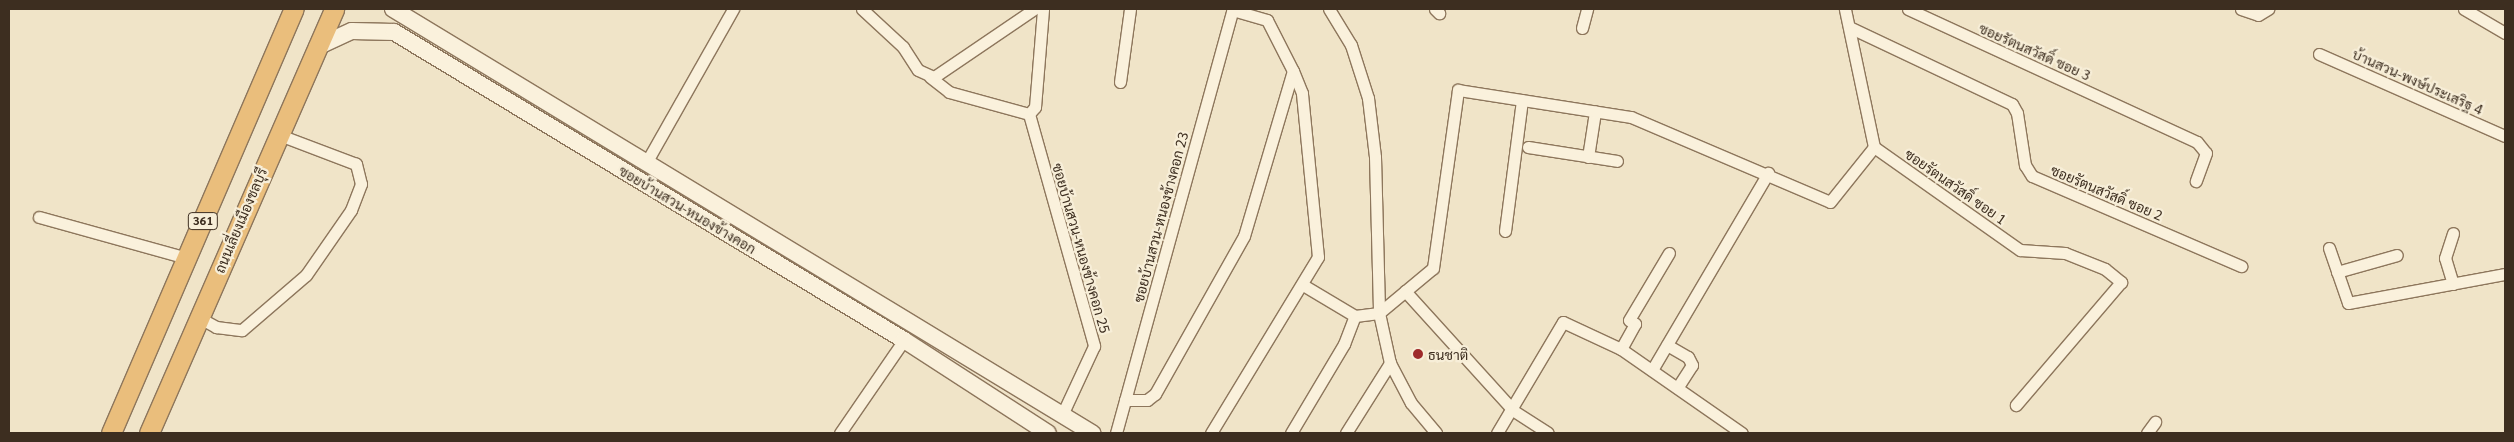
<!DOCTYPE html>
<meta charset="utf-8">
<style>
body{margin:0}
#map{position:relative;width:2514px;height:442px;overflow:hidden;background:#f0e4c8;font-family:Georgia,Sarabun,serif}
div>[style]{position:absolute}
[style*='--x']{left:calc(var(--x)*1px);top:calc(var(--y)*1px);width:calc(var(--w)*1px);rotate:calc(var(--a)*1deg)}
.roads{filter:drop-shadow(1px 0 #8d765c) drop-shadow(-1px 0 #8d765c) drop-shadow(0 1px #8d765c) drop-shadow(0 -1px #8d765c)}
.minor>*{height:11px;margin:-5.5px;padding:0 5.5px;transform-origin:5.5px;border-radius:5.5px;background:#faf1dc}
.secondary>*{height:16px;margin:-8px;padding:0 8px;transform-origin:8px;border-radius:8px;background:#faf1dc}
.trunk>*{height:19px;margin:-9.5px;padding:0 9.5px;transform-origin:9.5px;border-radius:9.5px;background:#eabe7c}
.dots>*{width:14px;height:14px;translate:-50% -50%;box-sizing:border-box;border:2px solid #f7eed8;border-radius:50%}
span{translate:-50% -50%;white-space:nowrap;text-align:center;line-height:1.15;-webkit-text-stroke:4.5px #f7eed8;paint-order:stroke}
.shield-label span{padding:1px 4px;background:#f7eed8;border:1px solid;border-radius:4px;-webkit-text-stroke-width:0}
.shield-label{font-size:12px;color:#3d2e20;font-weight:700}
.street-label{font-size:14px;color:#3d2e20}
.poi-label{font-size:14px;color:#3d2e20}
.left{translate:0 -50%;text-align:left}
.frame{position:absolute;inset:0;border:10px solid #3d2e20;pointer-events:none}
</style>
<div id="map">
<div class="roads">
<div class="minor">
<i style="--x:862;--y:9;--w:56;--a:42.8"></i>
<i style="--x:903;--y:47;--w:27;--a:57"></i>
<i style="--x:918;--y:70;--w:17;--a:24"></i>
<i style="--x:934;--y:77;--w:121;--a:-34.2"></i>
<i style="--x:1329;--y:9;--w:42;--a:58.6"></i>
<i style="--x:1351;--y:45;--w:56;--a:72.2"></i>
<i style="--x:1368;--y:98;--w:59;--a:83.2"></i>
<i style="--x:1375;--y:157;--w:156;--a:88.5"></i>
<i style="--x:1379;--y:313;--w:51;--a:77.6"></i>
<i style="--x:1390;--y:363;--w:45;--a:62.3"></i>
<i style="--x:1411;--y:403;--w:39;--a:50"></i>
<i style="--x:1435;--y:9;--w:6;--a:45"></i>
<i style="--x:1908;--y:9;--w:318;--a:24.7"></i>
<i style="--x:2197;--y:142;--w:14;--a:51"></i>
<i style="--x:2206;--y:153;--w:30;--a:110"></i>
<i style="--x:2241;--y:9;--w:18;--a:19"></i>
<i style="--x:2258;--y:15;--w:12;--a:-31"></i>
<i style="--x:2464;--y:9;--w:48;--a:30.3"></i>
<i style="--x:1849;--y:27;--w:180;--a:25.3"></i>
<i style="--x:2012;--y:104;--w:10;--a:61"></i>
<i style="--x:2017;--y:113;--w:53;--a:81.3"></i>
<i style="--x:2025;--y:165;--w:13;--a:58"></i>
<i style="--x:2032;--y:176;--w:228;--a:23.3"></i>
<i style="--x:1582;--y:28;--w:20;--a:-75"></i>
<i style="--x:2319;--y:54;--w:203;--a:23.8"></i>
<i style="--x:930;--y:77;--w:24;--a:38"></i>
<i style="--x:949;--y:92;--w:83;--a:15.4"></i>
<i style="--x:1120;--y:82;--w:74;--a:-82.2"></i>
<i style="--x:1029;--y:114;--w:241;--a:74.3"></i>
<i style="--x:1094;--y:346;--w:76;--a:114.9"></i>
<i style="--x:1029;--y:114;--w:9;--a:-49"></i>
<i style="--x:1035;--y:107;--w:98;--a:-85.3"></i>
<i style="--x:1528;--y:147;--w:90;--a:8.9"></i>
<i style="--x:1874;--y:147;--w:179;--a:35.2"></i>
<i style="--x:2020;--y:250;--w:45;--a:3.8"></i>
<i style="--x:2065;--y:253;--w:43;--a:21.8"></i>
<i style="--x:2105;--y:269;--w:21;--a:39"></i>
<i style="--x:2121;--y:282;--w:162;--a:130.5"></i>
<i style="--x:1588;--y:157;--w:46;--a:-81.2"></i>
<i style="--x:646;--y:163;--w:177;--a:-60.5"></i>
<i style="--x:39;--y:217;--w:154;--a:15.5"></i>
<i style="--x:1505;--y:231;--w:132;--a:-82.6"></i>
<i style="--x:2329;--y:248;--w:58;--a:70.9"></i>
<i style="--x:2348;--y:303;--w:160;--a:-10.5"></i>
<i style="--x:2337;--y:272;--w:62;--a:-15.8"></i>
<i style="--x:2453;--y:284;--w:27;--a:-107"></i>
<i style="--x:2445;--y:258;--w:26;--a:-72"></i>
<i style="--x:1303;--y:285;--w:61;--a:30.8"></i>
<i style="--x:1405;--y:291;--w:162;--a:47.8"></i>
<i style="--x:1514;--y:411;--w:40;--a:32.9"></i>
<i style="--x:198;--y:317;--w:21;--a:29"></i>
<i style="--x:216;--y:327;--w:26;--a:7"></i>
<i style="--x:242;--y:330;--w:84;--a:-40.7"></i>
<i style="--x:306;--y:275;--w:79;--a:-55.3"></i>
<i style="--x:351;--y:210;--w:28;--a:-69"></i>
<i style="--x:361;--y:184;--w:21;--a:-104"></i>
<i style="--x:356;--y:164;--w:85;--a:-159.2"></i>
<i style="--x:1667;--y:345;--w:24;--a:30"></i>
<i style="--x:1688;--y:357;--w:9;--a:63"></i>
<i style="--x:1692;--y:365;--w:27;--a:123"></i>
<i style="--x:1621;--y:349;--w:29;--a:-61"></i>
<i style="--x:1635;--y:324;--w:7;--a:-146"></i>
<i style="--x:1629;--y:320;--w:78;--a:-59.2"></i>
<i style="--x:1652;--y:370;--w:229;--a:-59.5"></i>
<i style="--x:1125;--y:400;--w:22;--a:0"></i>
<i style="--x:1147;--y:400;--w:10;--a:-37"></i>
<i style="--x:1155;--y:394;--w:181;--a:-60.6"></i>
<i style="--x:1244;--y:236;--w:172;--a:-73.5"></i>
<i style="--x:1293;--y:71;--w:57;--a:-117"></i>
<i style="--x:1267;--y:20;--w:36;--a:-164"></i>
<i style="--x:840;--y:433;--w:113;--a:-55.5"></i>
<i style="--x:1116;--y:433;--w:440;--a:-74.6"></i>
<i style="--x:1211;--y:433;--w:206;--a:-58.7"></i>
<i style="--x:1318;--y:257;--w:165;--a:-95.6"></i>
<i style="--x:1302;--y:93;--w:24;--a:-112"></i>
<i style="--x:1291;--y:433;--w:104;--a:-59.2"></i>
<i style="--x:1344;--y:344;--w:30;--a:-69"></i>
<i style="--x:1355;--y:316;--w:24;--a:-7"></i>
<i style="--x:1379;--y:313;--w:70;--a:-39.8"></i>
<i style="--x:1433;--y:268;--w:180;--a:-82"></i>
<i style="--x:1458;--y:90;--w:175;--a:8.9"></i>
<i style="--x:1631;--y:117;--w:216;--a:23.1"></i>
<i style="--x:1830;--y:202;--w:70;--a:-51.3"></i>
<i style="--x:1874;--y:147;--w:141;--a:-101.9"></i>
<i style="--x:1346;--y:433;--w:83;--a:-57.8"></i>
<i style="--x:1497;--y:433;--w:129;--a:-59.3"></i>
<i style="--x:1563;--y:322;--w:64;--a:25"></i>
<i style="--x:1621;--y:349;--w:147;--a:34.8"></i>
<i style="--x:2147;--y:433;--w:14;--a:-54"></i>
</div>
<div class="secondary">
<i style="--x:393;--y:9;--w:818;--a:31.24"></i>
<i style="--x:317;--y:47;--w:38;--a:-25"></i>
<i style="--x:352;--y:31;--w:42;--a:1.4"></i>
<i style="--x:394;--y:32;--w:596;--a:31.13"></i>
<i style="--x:904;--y:340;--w:171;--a:32.9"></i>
</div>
<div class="trunk">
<i style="--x:111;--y:433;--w:462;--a:-66.7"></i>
<i style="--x:149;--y:433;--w:463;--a:-66.4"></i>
</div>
</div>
<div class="dots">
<i style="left:1418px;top:354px;background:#9e2a2b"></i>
</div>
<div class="shield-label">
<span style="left:203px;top:221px">361</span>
</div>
<div class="street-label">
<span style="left:2035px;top:51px;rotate:24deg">ซอยรัตนสวัสดิ์ ซอย 3</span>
<span style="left:2418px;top:81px;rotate:24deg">บ้านสวน-พงษ์ประเสริฐ 4</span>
<span style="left:1956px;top:186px;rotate:35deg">ซอยรัตนสวัสดิ์ ซอย 1</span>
<span style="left:2107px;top:192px;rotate:23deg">ซอยรัตนสวัสดิ์ ซอย 2</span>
<span style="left:688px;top:209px;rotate:31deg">ซอยบ้านสวน-หนองข้างคอก</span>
<span style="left:1160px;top:217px;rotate:-75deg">ซอยบ้านสวน-หนองข้างคอก 23</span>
<span style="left:240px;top:220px;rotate:-67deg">ถนนเลี่ยงเมืองชลบุรี</span>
<span style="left:1082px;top:248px;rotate:74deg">ซอยบ้านสวน-หนองข้างคอก 25</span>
</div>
<div class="poi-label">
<span class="left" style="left:1428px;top:354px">ธนชาติ</span>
</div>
<div class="frame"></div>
</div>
